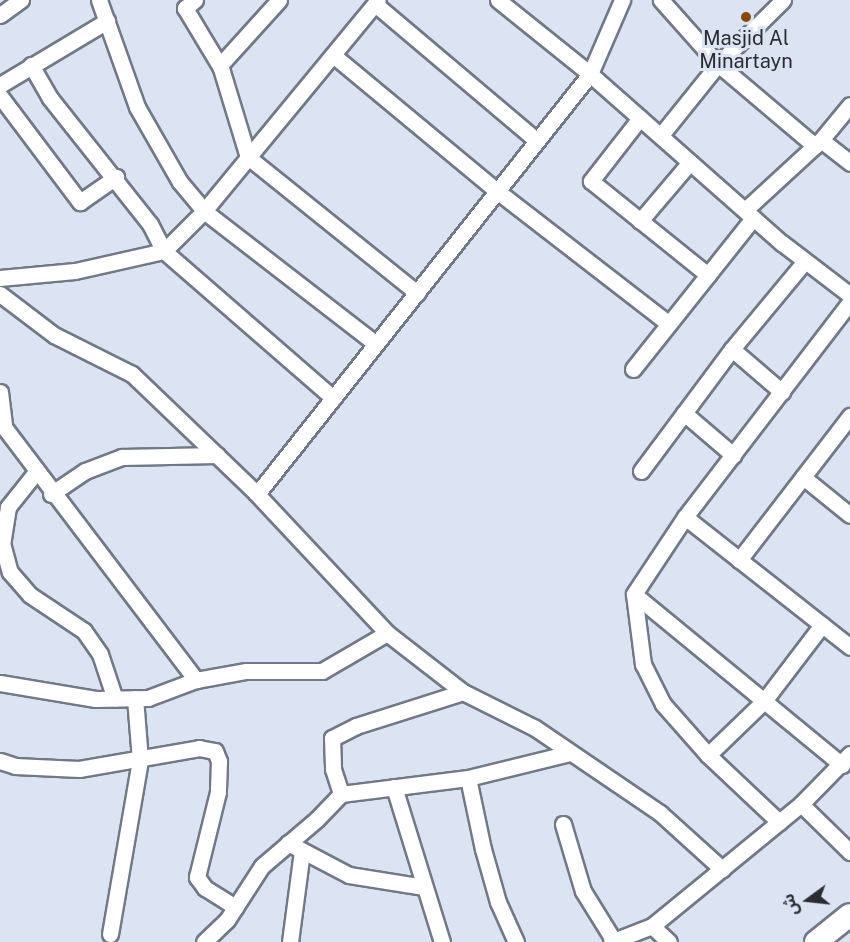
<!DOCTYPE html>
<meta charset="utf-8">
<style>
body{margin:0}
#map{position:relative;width:850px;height:942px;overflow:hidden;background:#dce4f3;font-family:"Public Sans","Noto Sans Arabic",sans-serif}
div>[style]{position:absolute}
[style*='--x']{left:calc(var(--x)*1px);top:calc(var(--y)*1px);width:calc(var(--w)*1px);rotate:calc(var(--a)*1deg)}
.roads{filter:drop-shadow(2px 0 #727885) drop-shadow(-2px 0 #727885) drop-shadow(0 2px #727885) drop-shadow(0 -2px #727885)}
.minor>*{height:15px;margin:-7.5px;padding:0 7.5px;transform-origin:7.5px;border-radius:7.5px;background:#fff}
.secondary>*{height:22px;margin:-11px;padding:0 11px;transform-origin:11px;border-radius:11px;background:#fff}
.dots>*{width:16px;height:16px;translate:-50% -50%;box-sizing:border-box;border:3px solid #dce4f3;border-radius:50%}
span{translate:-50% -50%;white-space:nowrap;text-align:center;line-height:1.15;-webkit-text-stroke:6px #dce4f3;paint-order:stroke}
.poi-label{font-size:20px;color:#292c32}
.north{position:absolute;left:778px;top:870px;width:60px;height:60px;-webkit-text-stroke:4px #dce4f3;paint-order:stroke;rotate:255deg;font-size:16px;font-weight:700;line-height:24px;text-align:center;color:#292c32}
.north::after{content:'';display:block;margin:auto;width:21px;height:27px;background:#292c32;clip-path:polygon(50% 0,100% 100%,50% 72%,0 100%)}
</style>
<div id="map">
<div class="roads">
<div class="minor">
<i style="--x:99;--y:0;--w:114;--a:70.4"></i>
<i style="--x:137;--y:107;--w:86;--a:60.2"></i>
<i style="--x:180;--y:182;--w:38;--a:50"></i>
<i style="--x:204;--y:211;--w:217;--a:37.7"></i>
<i style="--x:195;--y:0;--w:13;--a:141"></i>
<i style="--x:185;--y:8;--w:70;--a:59"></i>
<i style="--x:279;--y:0;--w:88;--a:132.2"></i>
<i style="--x:220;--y:65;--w:96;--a:73.1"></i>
<i style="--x:248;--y:157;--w:217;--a:38.8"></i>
<i style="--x:498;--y:0;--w:118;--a:38.8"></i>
<i style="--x:590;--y:74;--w:256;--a:41.4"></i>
<i style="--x:782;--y:243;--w:86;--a:37.4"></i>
<i style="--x:783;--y:0;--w:91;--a:135.4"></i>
<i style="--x:718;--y:64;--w:127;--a:40.2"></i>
<i style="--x:375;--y:4;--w:212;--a:40.2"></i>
<i style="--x:0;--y:15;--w:26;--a:-36"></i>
<i style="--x:333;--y:55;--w:213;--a:39.7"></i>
<i style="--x:497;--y:191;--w:217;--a:37.7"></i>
<i style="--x:31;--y:65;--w:38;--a:60"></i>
<i style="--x:50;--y:98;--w:161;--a:51.6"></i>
<i style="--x:150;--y:224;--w:30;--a:63"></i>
<i style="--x:164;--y:251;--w:224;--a:41"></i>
<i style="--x:0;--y:85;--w:125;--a:-30.9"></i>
<i style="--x:0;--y:96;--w:133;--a:53"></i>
<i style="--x:80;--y:202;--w:44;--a:-34.8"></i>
<i style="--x:640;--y:118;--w:80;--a:127.9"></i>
<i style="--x:591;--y:181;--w:150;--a:38.8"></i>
<i style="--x:661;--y:135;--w:91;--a:-51.2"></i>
<i style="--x:718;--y:64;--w:86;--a:-131.7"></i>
<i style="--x:821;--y:140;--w:37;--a:38"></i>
<i style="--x:745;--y:210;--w:103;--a:-42.6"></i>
<i style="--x:821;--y:140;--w:45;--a:-50.4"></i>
<i style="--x:640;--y:221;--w:77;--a:-49.7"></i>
<i style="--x:0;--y:278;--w:75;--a:-5.3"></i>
<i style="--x:75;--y:271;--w:91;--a:-12.7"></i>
<i style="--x:164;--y:251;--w:57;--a:-45"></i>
<i style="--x:204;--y:211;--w:273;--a:-50.5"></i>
<i style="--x:0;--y:294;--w:68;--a:37.2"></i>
<i style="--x:54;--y:335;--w:87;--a:26.6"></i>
<i style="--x:132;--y:374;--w:173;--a:43.8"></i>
<i style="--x:257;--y:494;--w:190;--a:46.9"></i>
<i style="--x:387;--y:633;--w:96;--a:37.8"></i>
<i style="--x:463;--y:692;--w:80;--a:26.6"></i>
<i style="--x:535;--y:728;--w:151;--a:34.2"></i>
<i style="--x:660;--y:813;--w:84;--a:42.1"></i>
<i style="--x:633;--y:369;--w:193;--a:-51.5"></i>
<i style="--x:0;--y:392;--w:35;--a:83"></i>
<i style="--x:4;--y:427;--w:318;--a:52.8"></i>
<i style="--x:782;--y:392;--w:66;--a:-139.3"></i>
<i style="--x:732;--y:349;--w:114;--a:-50.3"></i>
<i style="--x:684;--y:413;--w:65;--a:40.6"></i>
<i style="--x:641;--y:471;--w:152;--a:-53.3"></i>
<i style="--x:36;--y:472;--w:45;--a:128.7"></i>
<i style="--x:8;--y:507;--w:36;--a:99"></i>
<i style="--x:2;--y:543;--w:30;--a:75"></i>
<i style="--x:10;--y:572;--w:30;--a:49"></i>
<i style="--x:30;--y:595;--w:65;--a:33.7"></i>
<i style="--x:84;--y:631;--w:28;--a:55"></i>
<i style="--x:100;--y:654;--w:47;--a:71.6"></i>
<i style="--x:803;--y:477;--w:60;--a:39"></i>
<i style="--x:51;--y:494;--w:41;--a:-34.1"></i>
<i style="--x:85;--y:471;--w:40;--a:-21"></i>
<i style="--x:122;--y:457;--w:95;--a:-1.2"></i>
<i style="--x:257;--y:494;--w:536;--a:-51.59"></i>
<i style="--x:590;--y:74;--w:81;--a:-66.6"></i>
<i style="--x:685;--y:517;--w:210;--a:38.2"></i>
<i style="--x:739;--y:560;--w:182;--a:-52.4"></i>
<i style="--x:634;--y:594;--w:71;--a:82.7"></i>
<i style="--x:643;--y:664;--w:45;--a:63.4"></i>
<i style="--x:663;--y:704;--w:68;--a:48.6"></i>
<i style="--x:708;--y:755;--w:98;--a:43.3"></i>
<i style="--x:0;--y:683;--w:97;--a:9.5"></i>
<i style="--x:96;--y:699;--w:52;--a:-1.1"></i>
<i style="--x:148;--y:698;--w:51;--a:-20.6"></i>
<i style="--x:196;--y:680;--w:51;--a:-10.2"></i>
<i style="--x:246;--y:671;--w:76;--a:0"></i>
<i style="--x:322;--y:671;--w:75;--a:-30.3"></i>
<i style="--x:463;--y:692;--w:112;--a:162.4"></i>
<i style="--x:356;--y:726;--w:27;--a:153"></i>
<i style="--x:332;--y:738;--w:31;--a:88"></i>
<i style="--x:333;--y:769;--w:26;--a:72"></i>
<i style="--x:341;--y:794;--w:128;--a:-7.2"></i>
<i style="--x:468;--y:778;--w:105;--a:-13.8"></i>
<i style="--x:708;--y:755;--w:78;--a:-44"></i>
<i style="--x:764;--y:701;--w:96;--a:-52.7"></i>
<i style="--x:0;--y:761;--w:16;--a:18"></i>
<i style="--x:15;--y:766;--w:64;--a:2.7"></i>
<i style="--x:79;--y:769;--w:122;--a:-9.9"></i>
<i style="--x:199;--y:748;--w:16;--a:11"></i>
<i style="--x:215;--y:751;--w:11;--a:68"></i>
<i style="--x:219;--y:761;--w:31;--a:92"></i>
<i style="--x:218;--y:792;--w:88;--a:103.9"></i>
<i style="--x:197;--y:877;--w:14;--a:54"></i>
<i style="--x:205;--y:888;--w:36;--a:32"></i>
<i style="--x:842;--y:765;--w:269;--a:-140.6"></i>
<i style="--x:634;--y:594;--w:92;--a:-56.5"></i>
<i style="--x:685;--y:517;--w:271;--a:-52.5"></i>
<i style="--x:468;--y:778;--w:73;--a:78.1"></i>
<i style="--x:483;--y:849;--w:55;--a:74.2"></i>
<i style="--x:498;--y:902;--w:44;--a:65.8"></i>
<i style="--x:394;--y:787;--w:162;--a:72.8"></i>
<i style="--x:801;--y:804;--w:69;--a:44.4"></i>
<i style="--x:563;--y:824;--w:70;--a:73.4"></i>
<i style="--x:583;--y:891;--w:59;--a:58.2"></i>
<i style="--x:288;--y:843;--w:69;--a:27.7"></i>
<i style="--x:349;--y:875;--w:76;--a:9.1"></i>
<i style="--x:652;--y:926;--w:23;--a:43"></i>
<i style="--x:110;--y:934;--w:177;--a:-80.2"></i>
<i style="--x:140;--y:760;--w:62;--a:-94.6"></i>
<i style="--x:204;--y:942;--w:32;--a:-44"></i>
<i style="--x:227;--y:920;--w:64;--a:-57.1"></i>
<i style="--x:262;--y:866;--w:72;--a:-40.5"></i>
<i style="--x:317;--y:819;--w:35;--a:-46"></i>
<i style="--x:290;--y:942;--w:92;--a:-82.5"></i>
<i style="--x:611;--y:942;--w:44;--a:-21.3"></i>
<i style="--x:652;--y:926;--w:193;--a:-39.3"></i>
<i style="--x:801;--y:804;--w:70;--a:-45.6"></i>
</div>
<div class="secondary">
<i style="--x:816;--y:942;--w:43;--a:-38.5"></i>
</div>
</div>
<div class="dots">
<i style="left:746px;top:17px;background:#874711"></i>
</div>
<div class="poi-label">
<span style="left:746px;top:50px">Masjid Al<br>Minartayn</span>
</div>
<div class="north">ش</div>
</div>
